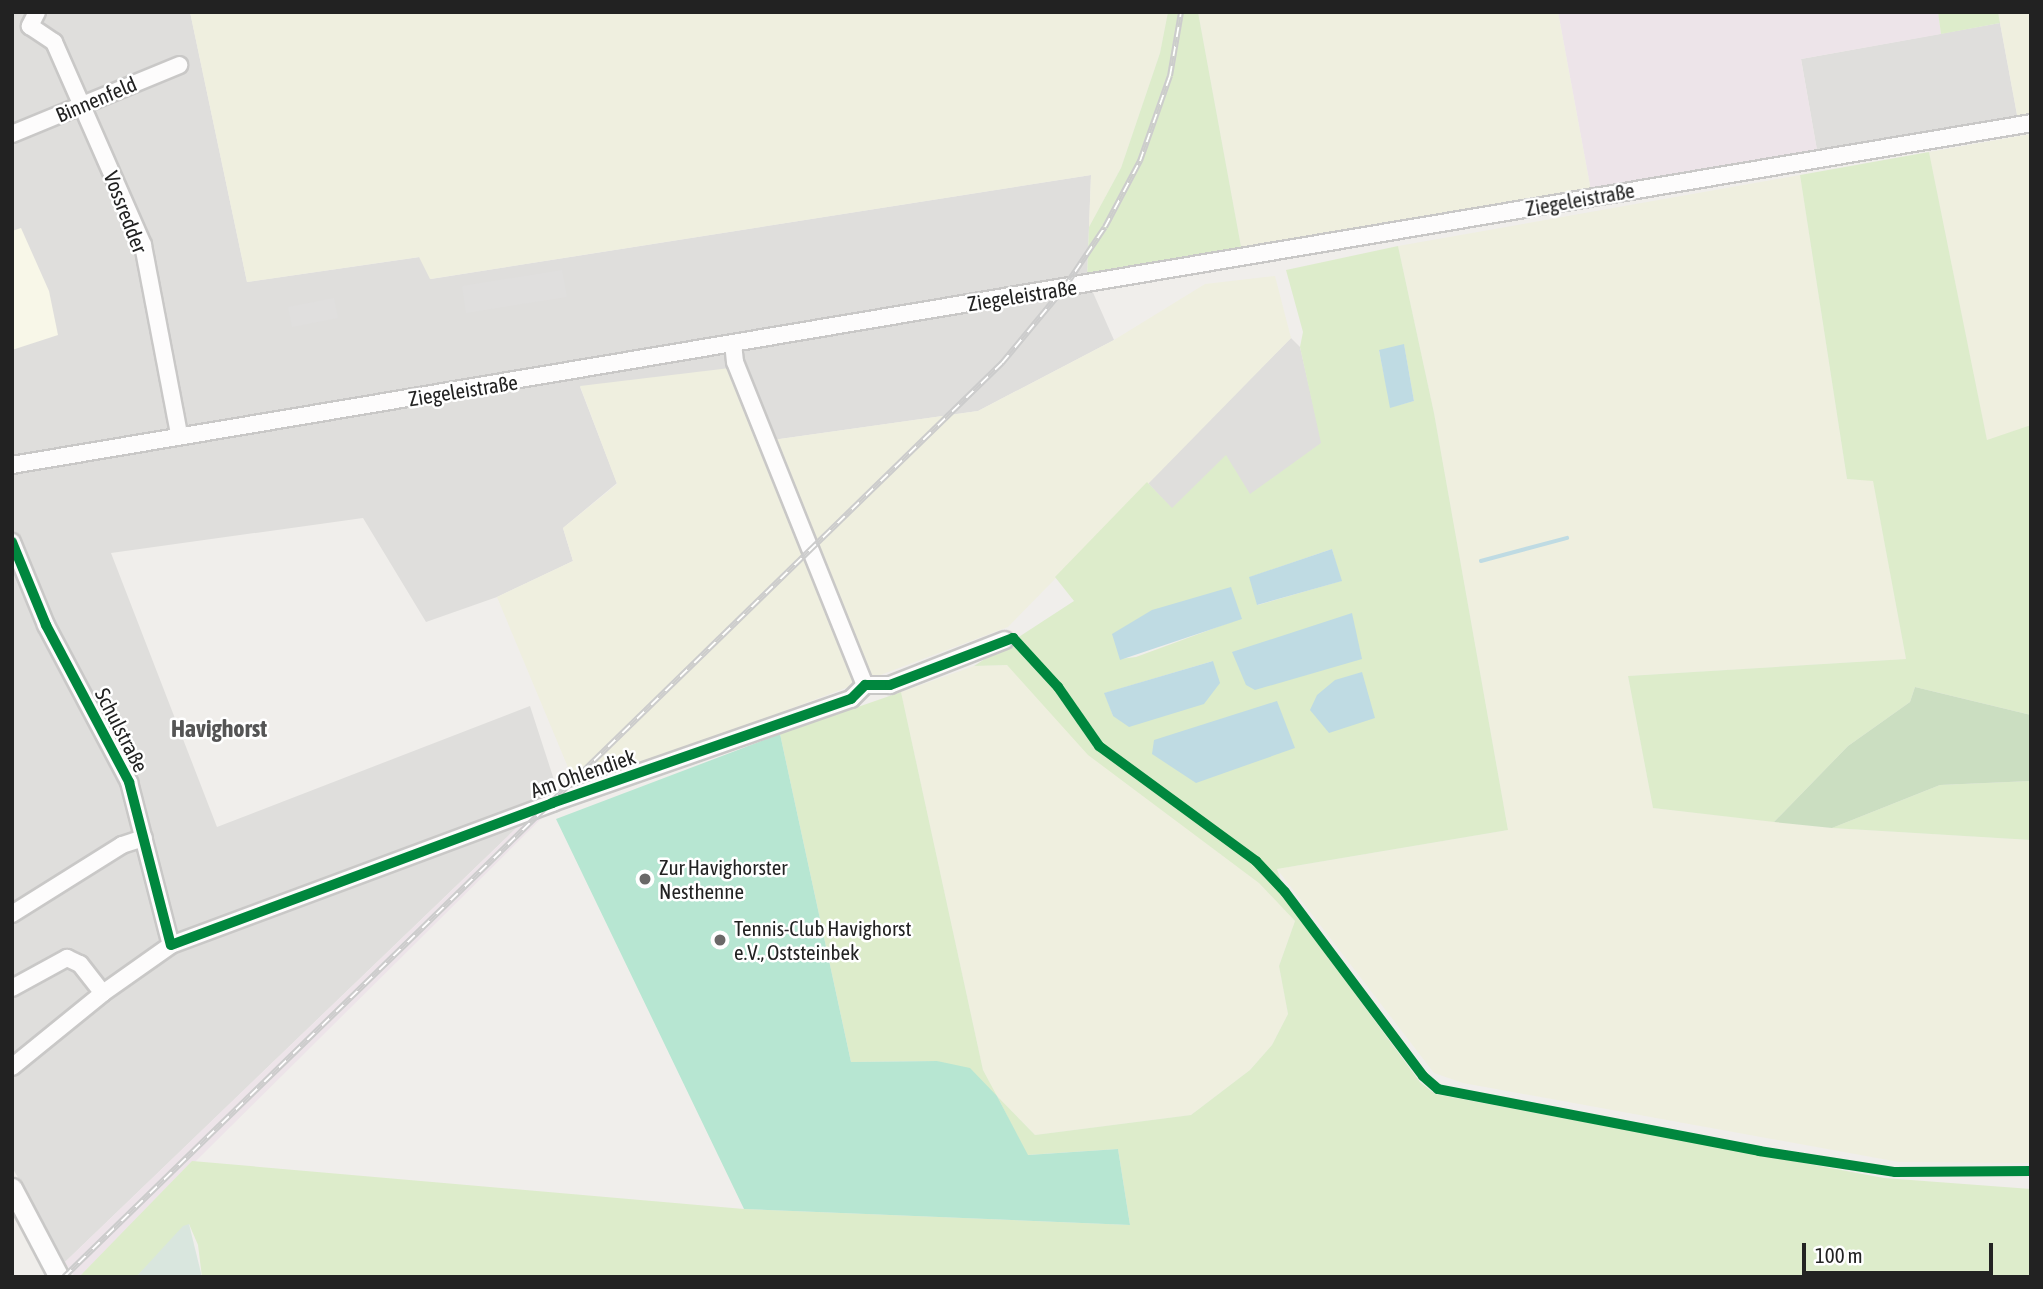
<!DOCTYPE html>
<meta charset="utf-8">
<style>
body{margin:0}
#map{position:relative;width:2043px;height:1289px;overflow:hidden;background:#f0eeeb;font-family:"Asap Condensed",sans-serif}
div>[style]{position:absolute}
[style*='--x']{left:calc(var(--x)*1px);top:calc(var(--y)*1px);width:calc(var(--w)*1px);rotate:calc(var(--a)*1deg)}
.residential>*{inset:0;background:#dfdedc}
.industrial>*{inset:0;background:#ede4e9}
.education>*{inset:0;background:#f8f7e8}
.farmland>*{inset:0;background:#efefdf}
.grass>*{inset:0;background:#ddeccb}
.forest>*{inset:0;background:#cbdec1}
.wetland>*{inset:0;background:#d9e6de}
.pitch>*{inset:0;background:#b7e6d2}
.parking>*{inset:0;background:#e0dfde}
.water>*{inset:0;background:#bfdbe3}
.stream>*{height:3.5px;margin:-1.75px;padding:0 1.75px;transform-origin:1.75px;border-radius:1.75px;background:#bfdbe3}
.roads{filter:drop-shadow(2px 0 #c9c8c7) drop-shadow(-2px 0 #c9c8c7) drop-shadow(0 2px #c9c8c7) drop-shadow(0 -2px #c9c8c7)}
.minor>*{height:16px;margin:-8px;padding:0 8px;transform-origin:8px;border-radius:8px;background:#fdfcfc}
.tertiary>*{height:19px;margin:-9.5px;padding:0 9.5px;transform-origin:9.5px;border-radius:9.5px;background:#fdfcfc}
.rail>*{height:6px;margin-top:-3px;transform-origin:0;background:repeating-linear-gradient(90deg,#fff 0 10px,#ccc 0 20px);box-sizing:border-box;border-block:2px solid #ccc}
.cycleway>*{height:10px;margin:-5px;padding:0 5px;transform-origin:5px;border-radius:5px;background:#00873e}
.dots>*{width:19px;height:19px;translate:-50% -50%;box-sizing:border-box;border:4px solid #fff;border-radius:50%}
span{translate:-50% -50%;white-space:nowrap;text-align:center;line-height:1.15;-webkit-text-stroke:5px #fff;paint-order:stroke}
.street-label{font-size:21px;color:#222}
.poi-label{font-size:21px;color:#222}
.left{translate:0 -50%;text-align:left}
.quarter-label{font-size:24px;color:#555;font-weight:700}
.frame{position:absolute;inset:0;border:14px solid #222;pointer-events:none}
.scale{position:absolute;left:1802px;top:1243px;width:191px;height:32px;box-sizing:border-box;border:4px solid #222;border-top:0;padding-left:9px;font-size:21px;line-height:24px;white-space:nowrap;color:#222;-webkit-text-stroke:5px #fff;paint-order:stroke}
</style>
<div id="map">
<div class="residential">
<i style="clip-path:polygon(12px 12px,190px 12px,247px 282px,420px 257px,431px 279px,1091px 175px,1087px 279px,1114px 340px,978px 411px,759px 442px,580px 387px,617px 483px,563px 528px,573px 561px,497px 597px,426px 622px,363px 518px,111px 553px,217px 827px,530px 706px,557px 789px,65px 1262px,12px 1167px)"></i>
<i style="clip-path:polygon(2000px 23px,2018px 120px,1818px 156px,1801px 59px)"></i>
<i style="clip-path:polygon(1291px 338px,1300px 347px,1322px 443px,1250px 495px,1172px 509px,1147px 482px)"></i>
</div>
<div class="industrial">
<i style="clip-path:polygon(1558px 12px,1938px 12px,1941px 34px,1801px 59px,1818px 156px,1591px 191px)"></i>
<i style="clip-path:polygon(553px 807px,79px 1277px,75px 1277px,65px 1262px,532px 813px)"></i>
</div>
<div class="education">
<i style="clip-path:polygon(21px 228px,49px 291px,58px 335px,12px 350px,12px 231px)"></i>
</div>
<div class="farmland">
<i style="clip-path:polygon(190px 12px,1168px 12px,1160px 53px,1121px 168px,1089px 227px,1091px 175px,430px 279px,419px 257px,247px 282px)"></i>
<i style="clip-path:polygon(1198px 12px,1558px 12px,1591px 191px,1242px 252px)"></i>
<i style="clip-path:polygon(1998px 12px,2031px 12px,2031px 117px,2018px 120px)"></i>
<i style="clip-path:polygon(2031px 134px,2031px 425px,1987px 441px,1929px 152px)"></i>
<i style="clip-path:polygon(1800px 175px,1847px 479px,1873px 480px,1906px 659px,1628px 676px,1653px 808px,1832px 828px,2031px 840px,2031px 1163px,1899px 1162px,1463px 1083px,1434px 1073px,1277px 869px,1508px 830px,1434px 413px,1398px 246px)"></i>
<i style="clip-path:polygon(1275px 276px,1291px 338px,1008px 627px,577px 789px,497px 597px,573px 561px,563px 528px,617px 484px,580px 386px,730px 368px,759px 442px,978px 411px,1114px 340px,1205px 284px)"></i>
<i style="clip-path:polygon(1007px 665px,1194px 832px,1260px 883px,1295px 921px,1279px 966px,1288px 1014px,1272px 1045px,1250px 1070px,1191px 1115px,1035px 1135px,997px 1096px,983px 1070px,901px 692px,974px 666px)"></i>
</div>
<div class="grass">
<i style="clip-path:polygon(1168px 12px,1198px 12px,1242px 252px,1087px 279px,1089px 227px,1121px 168px,1160px 53px)"></i>
<i style="clip-path:polygon(1938px 12px,1998px 12px,2000px 23px,1941px 34px)"></i>
<i style="clip-path:polygon(1929px 152px,1987px 440px,2031px 425px,2031px 715px,1915px 687px,1910px 702px,1848px 746px,1774px 822px,1653px 808px,1628px 676px,1906px 659px,1873px 481px,1847px 479px,1800px 175px)"></i>
<i style="clip-path:polygon(evenodd,1398px 246px,1434px 413px,1508px 830px,1277px 869px,1289px 904px,1420px 1082px,1435px 1094px,1884px 1178px,2031px 1189px,2031px 1277px,202px 1277px,198px 1245px,189px 1224px,136px 1277px,79px 1277px,192px 1161px,744px 1209px,1130px 1225px,1118px 1149px,1027px 1155px,997px 1096px,937px 1061px,851px 1062px,780px 734px,901px 692px,983px 1070px,997px 1096px,1035px 1135px,1191px 1115px,1250px 1070px,1272px 1045px,1288px 1014px,1279px 966px,1295px 921px,1259px 883px,1088px 755px,1007px 665px,974px 666px,1074px 601px,1055px 577px,1147px 482px,1172px 508px,1226px 455px,1250px 494px,1321px 443px,1300px 347px,1303px 332px,1286px 270px,1398px 246px,1404px 345px,1414px 401px,1391px 407px,1379px 351px,1404px 345px,1398px 246px,1332px 549px,1341px 581px,1258px 605px,1250px 577px,1332px 549px,1398px 246px,1242px 618px,1136px 657px,1120px 659px,1242px 618px,1398px 246px,1213px 661px,1113px 716px,1105px 693px,1213px 661px)"></i>
<i style="clip-path:polygon(2031px 781px,2031px 840px,1832px 828px,1940px 785px)"></i>
</div>
<div class="forest">
<i style="clip-path:polygon(1915px 687px,2031px 715px,2031px 781px,1940px 785px,1832px 828px,1774px 822px,1848px 746px,1910px 702px)"></i>
</div>
<div class="wetland">
<i style="clip-path:polygon(189px 1224px,202px 1277px,136px 1277px,183px 1226px)"></i>
</div>
<div class="pitch">
<i style="clip-path:polygon(780px 734px,851px 1062px,937px 1061px,970px 1068px,997px 1096px,1028px 1155px,1118px 1149px,1130px 1225px,744px 1209px,556px 819px)"></i>
</div>
<div class="parking">
<i style="clip-path:polygon(562px 270px,567px 297px,466px 313px,462px 286px)"></i>
<i style="clip-path:polygon(334px 298px,338px 318px,292px 327px,288px 307px)"></i>
</div>
<div class="water">
<i style="clip-path:polygon(1404px 344px,1414px 401px,1390px 408px,1379px 350px)"></i>
<i style="clip-path:polygon(1332px 549px,1342px 581px,1257px 605px,1249px 577px)"></i>
<i style="clip-path:polygon(1231px 587px,1242px 619px,1120px 660px,1112px 634px,1152px 610px)"></i>
<i style="clip-path:polygon(1352px 613px,1362px 659px,1255px 690px,1246px 685px,1232px 652px)"></i>
<i style="clip-path:polygon(1213px 661px,1220px 683px,1204px 704px,1129px 727px,1113px 716px,1104px 693px)"></i>
<i style="clip-path:polygon(1362px 672px,1375px 718px,1329px 733px,1310px 710px,1317px 695px,1335px 680px)"></i>
<i style="clip-path:polygon(1277px 701px,1295px 748px,1196px 783px,1152px 754px,1154px 740px)"></i>
</div>
<div class="stream">
<i style="--x:1481;--y:561;--w:89;--a:-15"></i>
</div>
<div class="roads">
<div class="minor">
<i style="--x:37;--y:12;--w:16;--a:117"></i>
<i style="--x:30;--y:26;--w:29;--a:34"></i>
<i style="--x:54;--y:42;--w:222;--a:66.3"></i>
<i style="--x:143;--y:245;--w:192;--a:79.2"></i>
<i style="--x:12;--y:134;--w:181;--a:-22.4"></i>
<i style="--x:733;--y:343;--w:19;--a:84"></i>
<i style="--x:735;--y:362;--w:348;--a:68.1"></i>
<i style="--x:12;--y:465;--w:2048;--a:-9.61"></i>
<i style="--x:12;--y:542;--w:90;--a:67.7"></i>
<i style="--x:46;--y:625;--w:178;--a:62.1"></i>
<i style="--x:129;--y:782;--w:168;--a:75.6"></i>
<i style="--x:12;--y:914;--w:130;--a:-32.1"></i>
<i style="--x:122;--y:845;--w:23;--a:-18"></i>
<i style="--x:12;--y:988;--w:63;--a:-28.6"></i>
<i style="--x:67;--y:958;--w:14;--a:25"></i>
<i style="--x:80;--y:964;--w:37;--a:52"></i>
<i style="--x:12;--y:1067;--w:117;--a:-39.1"></i>
<i style="--x:103;--y:993;--w:83;--a:-35.2"></i>
<i style="--x:171;--y:945;--w:407;--a:-20.4"></i>
<i style="--x:552;--y:803;--w:317;--a:-19.2"></i>
<i style="--x:851;--y:699;--w:20;--a:-45"></i>
<i style="--x:865;--y:685;--w:25;--a:0"></i>
<i style="--x:890;--y:685;--w:123;--a:-21.4"></i>
</div>
<div class="tertiary">
<i style="--x:12;--y:1188;--w:101;--a:62.2"></i>
</div>
</div>
<div class="rail">
<i style="--x:64;--y:1277;--w:1310;--a:-44.26"></i>
<i style="--x:1002;--y:363;--w:97;--a:-50.4"></i>
<i style="--x:1064;--y:288;--w:73;--a:-56.1"></i>
<i style="--x:1105;--y:227;--w:75;--a:-62.1"></i>
<i style="--x:1140;--y:161;--w:90;--a:-70.6"></i>
<i style="--x:1170;--y:76;--w:65;--a:-80.2"></i>
</div>
<div class="cycleway">
<i style="--x:12;--y:542;--w:90;--a:67.7"></i>
<i style="--x:46;--y:625;--w:178;--a:62.1"></i>
<i style="--x:129;--y:782;--w:168;--a:75.6"></i>
<i style="--x:171;--y:945;--w:407;--a:-20.4"></i>
<i style="--x:552;--y:803;--w:317;--a:-19.2"></i>
<i style="--x:851;--y:699;--w:20;--a:-45"></i>
<i style="--x:865;--y:685;--w:25;--a:0"></i>
<i style="--x:890;--y:685;--w:132;--a:-20.9"></i>
<i style="--x:1013;--y:638;--w:67;--a:47.4"></i>
<i style="--x:1058;--y:687;--w:72;--a:55.2"></i>
<i style="--x:1099;--y:746;--w:195;--a:36.2"></i>
<i style="--x:1256;--y:861;--w:42;--a:46.9"></i>
<i style="--x:1285;--y:892;--w:230;--a:53.1"></i>
<i style="--x:1423;--y:1076;--w:20;--a:41"></i>
<i style="--x:1438;--y:1089;--w:327;--a:10.9"></i>
<i style="--x:1759;--y:1151;--w:138;--a:8.8"></i>
<i style="--x:1895;--y:1172;--w:136;--a:-0.4"></i>
</div>
<div class="dots">
<i style="left:645px;top:879px;background:#6a6968"></i>
<i style="left:720px;top:940px;background:#6a6968"></i>
</div>
<div class="street-label">
<span style="left:96px;top:99px;rotate:-23deg">Binnenfeld</span>
<span style="left:1580px;top:199px;rotate:-10deg">Ziegeleistraße</span>
<span style="left:126px;top:212px;rotate:69deg">Vossredder</span>
<span style="left:1022px;top:295px;rotate:-9deg">Ziegeleistraße</span>
<span style="left:463px;top:390px;rotate:-9deg">Ziegeleistraße</span>
<span style="left:122px;top:730px;rotate:63deg">Schulstraße</span>
<span style="left:583px;top:773px;rotate:-19deg">Am Ohlendiek</span>
</div>
<div class="poi-label">
<span class="left" style="left:659px;top:879px">Zur Havighorster<br>Nesthenne</span>
<span class="left" style="left:734px;top:940px">Tennis-Club Havighorst<br>e.V., Oststeinbek</span>
</div>
<div class="quarter-label">
<span style="left:219px;top:729px">Havighorst</span>
</div>
<div class="frame"></div>
<div class="scale">100 m</div>
</div>
